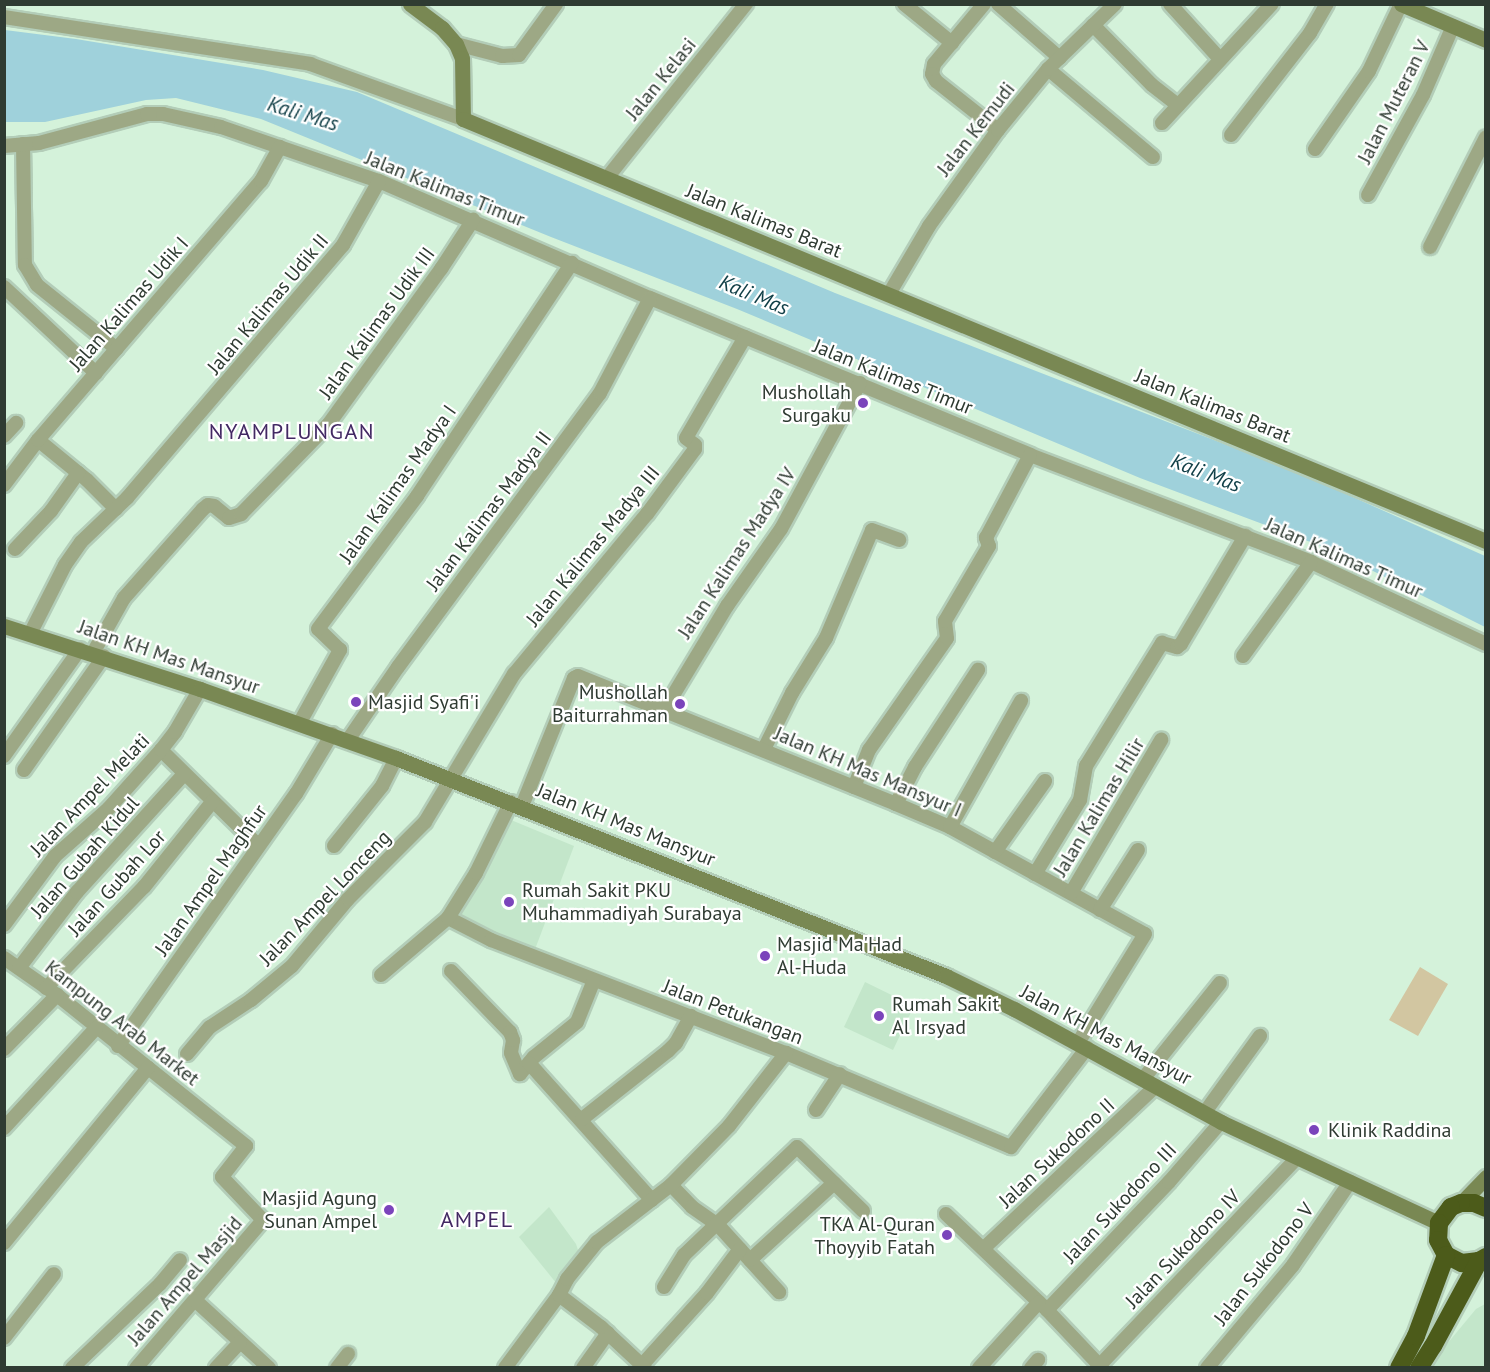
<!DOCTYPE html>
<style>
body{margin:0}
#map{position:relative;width:1490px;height:1372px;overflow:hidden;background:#d4f2da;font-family:"PT Sans",sans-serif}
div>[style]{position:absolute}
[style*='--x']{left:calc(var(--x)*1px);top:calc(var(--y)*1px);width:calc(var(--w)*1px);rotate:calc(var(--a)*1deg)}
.built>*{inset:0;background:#c3e6ca}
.green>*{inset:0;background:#d2c6a1}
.water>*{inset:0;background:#9fd1db}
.roads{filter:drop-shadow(2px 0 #b3cdb8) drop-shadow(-2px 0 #b3cdb8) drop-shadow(0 2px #b3cdb8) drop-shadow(0 -2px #b3cdb8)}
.street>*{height:14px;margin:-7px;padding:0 7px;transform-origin:7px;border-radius:7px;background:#9da885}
.secondary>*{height:15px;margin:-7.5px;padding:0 7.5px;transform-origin:7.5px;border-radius:7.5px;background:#798853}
.highway>*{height:18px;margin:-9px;padding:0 9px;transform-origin:9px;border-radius:9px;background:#4c5b1a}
.dots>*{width:16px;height:16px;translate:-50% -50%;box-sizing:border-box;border:3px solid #fff;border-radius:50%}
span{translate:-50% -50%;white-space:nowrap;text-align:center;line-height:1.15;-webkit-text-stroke:4.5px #fff;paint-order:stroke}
.street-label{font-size:20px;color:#2f3b32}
.poi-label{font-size:20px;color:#2f3b32}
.right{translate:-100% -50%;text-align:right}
.left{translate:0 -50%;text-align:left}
.water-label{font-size:21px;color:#113f47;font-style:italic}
.quarter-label{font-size:22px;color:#422963;letter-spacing:1.5px}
.frame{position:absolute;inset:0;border:6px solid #2f3b32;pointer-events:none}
</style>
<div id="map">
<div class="built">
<i style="clip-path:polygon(506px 818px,574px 846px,534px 952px,458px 920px)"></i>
<i style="clip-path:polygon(865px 982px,914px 1006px,893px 1050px,844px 1027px)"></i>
<i style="clip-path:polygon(549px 1207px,576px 1244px,579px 1253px,557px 1284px,519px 1237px)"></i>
<i style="clip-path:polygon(1485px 1304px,1485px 1367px,1427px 1368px,1476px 1309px)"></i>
</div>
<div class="green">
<i style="clip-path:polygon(1420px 967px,1448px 984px,1418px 1036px,1389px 1020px)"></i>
</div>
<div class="water">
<i style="clip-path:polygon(5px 30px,76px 39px,263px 70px,357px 92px,835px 293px,1299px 473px,1485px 556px,1485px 627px,1329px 549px,1140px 478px,737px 309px,551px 237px,261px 119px,176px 98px,146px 100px,45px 122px,5px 122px)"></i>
</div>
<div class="roads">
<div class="street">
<i style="--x:904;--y:4;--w:62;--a:39.1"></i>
<i style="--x:984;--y:4;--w:78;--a:129.8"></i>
<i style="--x:934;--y:64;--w:10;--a:101"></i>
<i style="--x:932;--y:74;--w:8;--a:60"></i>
<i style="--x:936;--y:81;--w:79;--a:38.3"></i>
<i style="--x:998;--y:4;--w:82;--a:41.1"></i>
<i style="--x:1170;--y:4;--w:74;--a:47.7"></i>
<i style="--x:4;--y:17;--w:310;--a:8.7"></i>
<i style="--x:310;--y:64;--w:163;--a:19.8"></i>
<i style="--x:1093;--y:25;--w:84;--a:45.5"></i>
<i style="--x:1152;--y:85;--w:33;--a:38"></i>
<i style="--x:456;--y:44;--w:48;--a:14.6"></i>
<i style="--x:502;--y:56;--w:17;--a:-3"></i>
<i style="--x:519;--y:55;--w:63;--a:-54"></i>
<i style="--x:1048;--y:69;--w:137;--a:40"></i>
<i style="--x:1162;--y:123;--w:162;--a:-47.3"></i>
<i style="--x:1231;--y:135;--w:129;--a:-52.2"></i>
<i style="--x:1310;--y:33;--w:34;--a:-60"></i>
<i style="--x:23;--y:144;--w:121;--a:89.1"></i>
<i style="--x:25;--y:265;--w:23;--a:59"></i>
<i style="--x:37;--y:285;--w:102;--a:38.7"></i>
<i style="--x:4;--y:146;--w:35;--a:-5"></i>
<i style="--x:39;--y:143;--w:112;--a:-15"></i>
<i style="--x:147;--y:114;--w:16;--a:0"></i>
<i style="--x:163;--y:114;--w:59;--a:12.6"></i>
<i style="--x:221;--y:127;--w:167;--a:18.9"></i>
<i style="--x:379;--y:181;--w:295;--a:23.4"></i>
<i style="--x:650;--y:298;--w:411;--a:22.4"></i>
<i style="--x:1030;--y:455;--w:301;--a:20.8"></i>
<i style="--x:1311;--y:562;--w:193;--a:25.1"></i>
<i style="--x:1315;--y:149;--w:95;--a:-55.3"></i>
<i style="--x:1369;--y:71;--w:74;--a:-64.5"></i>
<i style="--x:607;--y:178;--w:223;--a:-51.4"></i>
<i style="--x:1368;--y:195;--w:114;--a:-61.2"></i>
<i style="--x:1423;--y:95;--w:75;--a:-66.5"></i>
<i style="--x:1430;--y:247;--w:123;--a:-63"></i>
<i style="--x:4;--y:287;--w:126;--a:43.1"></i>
<i style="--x:889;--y:294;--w:79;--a:-59.5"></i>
<i style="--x:929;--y:226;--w:118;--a:-54.3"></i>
<i style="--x:998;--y:130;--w:79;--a:-50.7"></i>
<i style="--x:1048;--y:69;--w:93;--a:-44.1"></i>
<i style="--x:4;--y:436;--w:18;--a:-47"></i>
<i style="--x:38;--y:440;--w:63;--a:39.2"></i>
<i style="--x:87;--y:480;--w:41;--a:45"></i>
<i style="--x:4;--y:485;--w:56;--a:-52.9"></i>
<i style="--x:38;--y:440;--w:342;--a:-49.3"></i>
<i style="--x:261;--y:181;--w:39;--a:-61"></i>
<i style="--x:15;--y:549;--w:52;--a:-46.5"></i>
<i style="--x:51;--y:511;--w:47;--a:-54.6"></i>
<i style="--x:30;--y:634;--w:77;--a:-63.1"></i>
<i style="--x:65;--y:565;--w:28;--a:-55"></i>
<i style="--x:81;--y:542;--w:64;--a:-43.7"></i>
<i style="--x:127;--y:498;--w:333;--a:-49.5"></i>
<i style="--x:343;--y:245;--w:73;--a:-60.6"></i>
<i style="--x:93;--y:653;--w:63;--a:-60.6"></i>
<i style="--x:124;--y:598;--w:119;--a:-48.4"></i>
<i style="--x:203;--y:509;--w:6;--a:-39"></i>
<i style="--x:208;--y:505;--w:6;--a:9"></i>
<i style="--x:214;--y:506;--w:19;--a:39"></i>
<i style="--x:229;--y:518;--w:13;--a:-18"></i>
<i style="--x:241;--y:514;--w:124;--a:-45.7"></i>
<i style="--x:328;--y:425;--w:193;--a:-54.1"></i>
<i style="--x:441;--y:269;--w:59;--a:-56.9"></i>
<i style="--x:1243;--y:656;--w:116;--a:-54.1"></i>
<i style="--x:663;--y:712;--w:124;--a:-58.9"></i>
<i style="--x:727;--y:606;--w:94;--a:-55"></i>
<i style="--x:781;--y:529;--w:166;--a:-61.6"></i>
<i style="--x:299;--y:724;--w:85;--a:-61"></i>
<i style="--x:340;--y:650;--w:30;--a:-136"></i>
<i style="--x:318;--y:629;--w:166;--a:-53.3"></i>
<i style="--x:417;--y:496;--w:280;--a:-56.4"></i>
<i style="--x:348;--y:740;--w:88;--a:-55.6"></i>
<i style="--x:398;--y:667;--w:340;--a:-53.6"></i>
<i style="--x:600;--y:393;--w:107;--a:-62.2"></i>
<i style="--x:764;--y:749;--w:63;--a:-63.4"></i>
<i style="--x:792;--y:693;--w:65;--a:-58.3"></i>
<i style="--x:826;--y:638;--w:117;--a:-66.9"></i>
<i style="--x:872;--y:530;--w:29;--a:20"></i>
<i style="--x:161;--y:750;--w:136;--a:44.4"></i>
<i style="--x:4;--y:756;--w:131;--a:-54.6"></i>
<i style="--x:24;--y:770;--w:139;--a:-54.9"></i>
<i style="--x:854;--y:787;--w:40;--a:-68"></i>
<i style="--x:869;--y:750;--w:136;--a:-55.1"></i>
<i style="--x:947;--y:638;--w:17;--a:-97"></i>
<i style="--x:945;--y:621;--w:87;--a:-59.6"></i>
<i style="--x:989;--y:546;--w:9;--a:-111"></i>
<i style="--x:986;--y:538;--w:94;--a:-62.1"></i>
<i style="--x:896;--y:804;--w:42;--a:-62.8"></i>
<i style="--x:915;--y:767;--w:116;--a:-57"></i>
<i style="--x:522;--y:806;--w:138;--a:-67.9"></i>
<i style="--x:574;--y:678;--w:4;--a:-27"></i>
<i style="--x:578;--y:676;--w:343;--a:21.9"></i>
<i style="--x:896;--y:804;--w:59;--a:23.1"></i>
<i style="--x:950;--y:827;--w:222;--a:28.8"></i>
<i style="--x:1145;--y:934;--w:128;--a:121.6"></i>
<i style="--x:950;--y:827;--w:145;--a:-60.6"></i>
<i style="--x:334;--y:846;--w:77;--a:-51.3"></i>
<i style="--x:382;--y:786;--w:31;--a:-63"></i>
<i style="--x:995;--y:852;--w:87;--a:-54.8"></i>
<i style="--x:1035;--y:874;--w:87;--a:-58.7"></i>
<i style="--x:1080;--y:800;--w:35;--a:-80"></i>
<i style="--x:1086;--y:766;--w:145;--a:-58.3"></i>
<i style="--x:1162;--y:643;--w:16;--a:15"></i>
<i style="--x:1177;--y:647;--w:5;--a:-37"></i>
<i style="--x:1181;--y:644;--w:126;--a:-59.3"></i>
<i style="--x:1071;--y:893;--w:178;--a:-59.5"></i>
<i style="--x:1100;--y:910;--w:71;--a:-57.7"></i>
<i style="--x:448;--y:918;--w:48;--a:27.1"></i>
<i style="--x:491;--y:940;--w:316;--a:21"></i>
<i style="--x:786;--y:1053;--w:244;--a:22.7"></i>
<i style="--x:1011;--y:1147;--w:125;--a:-52.5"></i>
<i style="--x:4;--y:925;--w:86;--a:-53.5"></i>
<i style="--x:55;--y:856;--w:72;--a:-41.6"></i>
<i style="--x:109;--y:808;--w:78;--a:-48.1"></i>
<i style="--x:161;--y:750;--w:23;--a:-52"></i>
<i style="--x:175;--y:732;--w:50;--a:-59.8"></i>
<i style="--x:4;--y:958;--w:65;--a:34.9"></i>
<i style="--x:57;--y:995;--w:242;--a:38.6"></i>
<i style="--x:246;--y:1146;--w:39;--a:128"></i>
<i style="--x:222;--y:1177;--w:59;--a:46.4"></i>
<i style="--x:263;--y:1220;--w:195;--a:130.6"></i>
<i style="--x:19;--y:968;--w:96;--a:-52.7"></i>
<i style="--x:77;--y:892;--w:159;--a:-47.8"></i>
<i style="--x:451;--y:971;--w:85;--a:46"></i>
<i style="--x:510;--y:1032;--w:9;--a:69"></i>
<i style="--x:513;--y:1040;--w:13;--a:99"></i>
<i style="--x:511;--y:1053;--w:23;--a:67"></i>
<i style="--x:520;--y:1074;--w:22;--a:-51"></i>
<i style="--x:534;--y:1057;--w:55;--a:-39.1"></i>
<i style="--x:577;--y:1022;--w:45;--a:-68"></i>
<i style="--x:381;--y:975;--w:88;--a:-40.4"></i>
<i style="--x:448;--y:918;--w:53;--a:-58.1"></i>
<i style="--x:476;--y:873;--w:79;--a:-63.8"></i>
<i style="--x:46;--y:988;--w:141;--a:-45.9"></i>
<i style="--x:144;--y:887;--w:110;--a:-51.3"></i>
<i style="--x:118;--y:1046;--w:309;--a:-54.8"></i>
<i style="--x:296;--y:794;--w:70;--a:-59"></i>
<i style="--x:4;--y:1049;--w:76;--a:-45.5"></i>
<i style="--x:187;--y:1054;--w:35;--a:-50"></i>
<i style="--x:210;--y:1027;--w:49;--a:-33.4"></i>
<i style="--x:251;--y:1000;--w:53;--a:-39.7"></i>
<i style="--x:292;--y:966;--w:87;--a:-50.1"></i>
<i style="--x:348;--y:899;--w:109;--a:-45"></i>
<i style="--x:425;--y:822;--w:173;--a:-59"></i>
<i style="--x:514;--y:674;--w:208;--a:-50.3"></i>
<i style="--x:647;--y:514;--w:81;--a:-53.6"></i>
<i style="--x:695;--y:449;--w:4;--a:-90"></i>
<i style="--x:695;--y:445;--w:11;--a:-142"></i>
<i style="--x:686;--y:438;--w:117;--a:-59.7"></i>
<i style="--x:529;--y:1063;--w:184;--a:48.1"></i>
<i style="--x:1143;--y:1079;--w:123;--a:-51.3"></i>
<i style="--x:816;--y:1110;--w:43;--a:-56.3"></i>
<i style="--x:1205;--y:1112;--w:94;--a:-54.1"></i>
<i style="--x:582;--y:1119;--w:110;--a:-38.3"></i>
<i style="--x:668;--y:1051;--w:11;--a:-45"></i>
<i style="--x:676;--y:1043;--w:31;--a:-61"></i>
<i style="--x:4;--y:1128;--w:136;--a:-47.4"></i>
<i style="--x:671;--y:1185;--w:30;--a:46"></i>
<i style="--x:692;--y:1207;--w:32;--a:35"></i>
<i style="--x:718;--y:1225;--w:91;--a:47.7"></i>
<i style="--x:946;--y:1214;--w:139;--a:43.5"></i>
<i style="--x:1047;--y:1310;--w:80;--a:46.5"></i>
<i style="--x:4;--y:1243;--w:227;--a:-50.6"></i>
<i style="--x:984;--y:1248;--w:236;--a:-43.3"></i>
<i style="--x:750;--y:1260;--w:114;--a:-42.5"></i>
<i style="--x:664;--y:1287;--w:38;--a:-58"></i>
<i style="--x:684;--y:1255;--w:156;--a:-43.7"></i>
<i style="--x:797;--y:1147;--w:92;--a:44.1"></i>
<i style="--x:196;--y:1301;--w:99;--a:42.5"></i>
<i style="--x:1047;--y:1310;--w:177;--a:-46.4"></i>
<i style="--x:1169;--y:1182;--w:79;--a:-49.1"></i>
<i style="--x:4;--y:1338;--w:81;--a:-52"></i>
<i style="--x:642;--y:1365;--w:97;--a:-47.9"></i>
<i style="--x:707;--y:1293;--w:55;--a:-53.1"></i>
<i style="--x:72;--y:1368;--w:122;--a:-43.7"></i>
<i style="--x:160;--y:1284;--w:31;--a:-50"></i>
<i style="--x:216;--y:1368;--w:35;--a:-47"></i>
<i style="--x:337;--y:1368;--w:18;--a:-52"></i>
<i style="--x:505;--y:1368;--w:91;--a:-53.5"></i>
<i style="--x:583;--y:1368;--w:43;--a:-54.5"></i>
<i style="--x:645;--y:1368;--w:60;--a:-137"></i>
<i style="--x:601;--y:1327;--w:53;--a:-142.7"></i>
<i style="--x:559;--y:1295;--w:18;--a:-63"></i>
<i style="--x:567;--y:1279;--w:48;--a:-51"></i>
<i style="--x:597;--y:1242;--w:93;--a:-37.6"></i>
<i style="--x:671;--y:1185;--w:83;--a:-45.5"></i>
<i style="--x:729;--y:1126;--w:93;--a:-52"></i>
<i style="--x:979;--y:1368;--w:89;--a:-47.7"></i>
<i style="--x:1031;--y:1368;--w:11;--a:-49"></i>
<i style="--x:1097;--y:1368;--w:290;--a:-46.4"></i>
<i style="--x:1207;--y:1368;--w:134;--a:-50.1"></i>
<i style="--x:1293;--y:1265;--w:101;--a:-55.5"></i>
</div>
<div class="secondary">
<i style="--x:410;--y:4;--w:40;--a:37"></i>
<i style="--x:442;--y:28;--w:21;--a:49"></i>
<i style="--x:456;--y:44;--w:15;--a:67"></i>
<i style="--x:462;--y:58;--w:61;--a:89.1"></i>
<i style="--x:463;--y:119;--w:1107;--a:22.42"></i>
<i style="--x:1401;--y:4;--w:92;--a:23"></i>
<i style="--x:4;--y:626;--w:206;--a:17.8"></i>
<i style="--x:200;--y:689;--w:208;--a:19.4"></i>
<i style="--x:396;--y:758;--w:592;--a:21.62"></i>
<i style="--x:946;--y:976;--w:76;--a:25.9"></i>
<i style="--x:1014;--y:1009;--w:236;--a:28.6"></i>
<i style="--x:1221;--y:1122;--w:240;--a:24.9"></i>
<i style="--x:1461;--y:1203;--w:36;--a:-46"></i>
</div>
<div class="highway">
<i style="--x:1486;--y:1208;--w:13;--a:-157"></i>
<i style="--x:1474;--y:1203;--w:13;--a:180"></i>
<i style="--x:1461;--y:1203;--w:11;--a:158"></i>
<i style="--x:1451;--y:1207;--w:20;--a:127"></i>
<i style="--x:1439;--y:1223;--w:17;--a:93"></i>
<i style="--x:1438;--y:1240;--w:17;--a:62"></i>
<i style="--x:1446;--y:1255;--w:18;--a:27"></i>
<i style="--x:1462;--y:1263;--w:17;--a:-7"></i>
<i style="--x:1479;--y:1261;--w:8;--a:-30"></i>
<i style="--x:1399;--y:1368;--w:36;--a:-62"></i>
<i style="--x:1416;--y:1336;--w:86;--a:-69.7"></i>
<i style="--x:1419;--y:1368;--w:26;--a:-58"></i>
<i style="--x:1433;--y:1346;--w:97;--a:-61.6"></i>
</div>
</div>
<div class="dots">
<i style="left:863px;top:403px;background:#7b44bb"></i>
<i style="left:356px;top:702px;background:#7b44bb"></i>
<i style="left:680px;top:704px;background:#7b44bb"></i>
<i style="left:509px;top:902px;background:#7b44bb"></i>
<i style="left:765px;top:956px;background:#7b44bb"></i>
<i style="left:879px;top:1016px;background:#7b44bb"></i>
<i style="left:1314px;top:1130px;background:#7b44bb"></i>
<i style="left:389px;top:1210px;background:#7b44bb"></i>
<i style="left:947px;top:1235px;background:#7b44bb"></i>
</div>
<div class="street-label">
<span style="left:661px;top:79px;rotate:-51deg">Jalan Kelasi</span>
<span style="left:1394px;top:102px;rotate:-63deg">Jalan Muteran V</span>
<span style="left:976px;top:129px;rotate:-52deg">Jalan Kemudi</span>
<span style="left:445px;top:189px;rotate:22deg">Jalan Kalimas Timur</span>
<span style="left:764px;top:221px;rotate:22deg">Jalan Kalimas Barat</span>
<span style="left:129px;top:304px;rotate:-49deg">Jalan Kalimas Udik I</span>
<span style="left:268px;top:304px;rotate:-50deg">Jalan Kalimas Udik II</span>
<span style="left:377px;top:323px;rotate:-54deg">Jalan Kalimas Udik III</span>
<span style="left:893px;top:377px;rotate:22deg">Jalan Kalimas Timur</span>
<span style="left:1213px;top:406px;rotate:22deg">Jalan Kalimas Barat</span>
<span style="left:398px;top:484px;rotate:-55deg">Jalan Kalimas Madya I</span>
<span style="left:489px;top:511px;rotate:-53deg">Jalan Kalimas Madya II</span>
<span style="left:593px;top:546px;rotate:-51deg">Jalan Kalimas Madya III</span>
<span style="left:737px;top:553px;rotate:-57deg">Jalan Kalimas Madya IV</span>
<span style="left:1344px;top:558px;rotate:24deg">Jalan Kalimas Timur</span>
<span style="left:169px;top:657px;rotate:19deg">Jalan KH Mas Mansyur</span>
<span style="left:868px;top:772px;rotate:23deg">Jalan KH Mas Mansyur I</span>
<span style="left:90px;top:795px;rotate:-46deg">Jalan Ampel Melati</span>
<span style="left:1099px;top:807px;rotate:-59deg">Jalan Kalimas Hilir</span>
<span style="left:626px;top:825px;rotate:22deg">Jalan KH Mas Mansyur</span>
<span style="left:85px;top:857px;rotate:-49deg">Jalan Gubah Kidul</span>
<span style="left:211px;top:880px;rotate:-55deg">Jalan Ampel Maghfur</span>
<span style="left:117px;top:883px;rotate:-48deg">Jalan Gubah Lor</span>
<span style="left:325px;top:898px;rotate:-46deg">Jalan Ampel Lonceng</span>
<span style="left:733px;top:1012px;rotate:21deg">Jalan Petukangan</span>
<span style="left:122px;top:1023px;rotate:38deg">Kampung Arab Market</span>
<span style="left:1106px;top:1035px;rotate:28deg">Jalan KH Mas Mansyur</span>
<span style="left:1057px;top:1153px;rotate:-43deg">Jalan Sukodono II</span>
<span style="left:1120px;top:1203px;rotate:-47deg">Jalan Sukodono III</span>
<span style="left:1183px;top:1249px;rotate:-46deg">Jalan Sukodono IV</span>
<span style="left:1264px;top:1264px;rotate:-52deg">Jalan Sukodono V</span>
<span style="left:185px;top:1281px;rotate:-49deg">Jalan Ampel Masjid</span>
</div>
<div class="poi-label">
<span class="right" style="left:851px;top:404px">Mushollah<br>Surgaku</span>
<span class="right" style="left:668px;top:704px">Mushollah<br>Baiturrahman</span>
<span class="left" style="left:368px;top:702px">Masjid Syafi'i</span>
<span class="left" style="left:522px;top:902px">Rumah Sakit PKU<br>Muhammadiyah Surabaya</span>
<span class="left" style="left:777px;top:956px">Masjid Ma'Had<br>Al-Huda</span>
<span class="left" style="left:892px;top:1016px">Rumah Sakit<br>Al Irsyad</span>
<span class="left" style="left:1328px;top:1130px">Klinik Raddina</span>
<span class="right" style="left:377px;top:1210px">Masjid Agung<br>Sunan Ampel</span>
<span class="right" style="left:935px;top:1236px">TKA Al-Quran<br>Thoyyib Fatah</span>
</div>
<div class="water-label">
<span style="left:303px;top:114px;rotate:17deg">Kali Mas</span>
<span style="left:754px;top:295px;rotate:23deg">Kali Mas</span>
<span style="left:1206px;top:473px;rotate:21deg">Kali Mas</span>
</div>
<div class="quarter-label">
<span style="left:292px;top:432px">NYAMPLUNGAN</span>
<span style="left:477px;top:1220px">AMPEL</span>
</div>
<div class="frame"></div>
</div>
